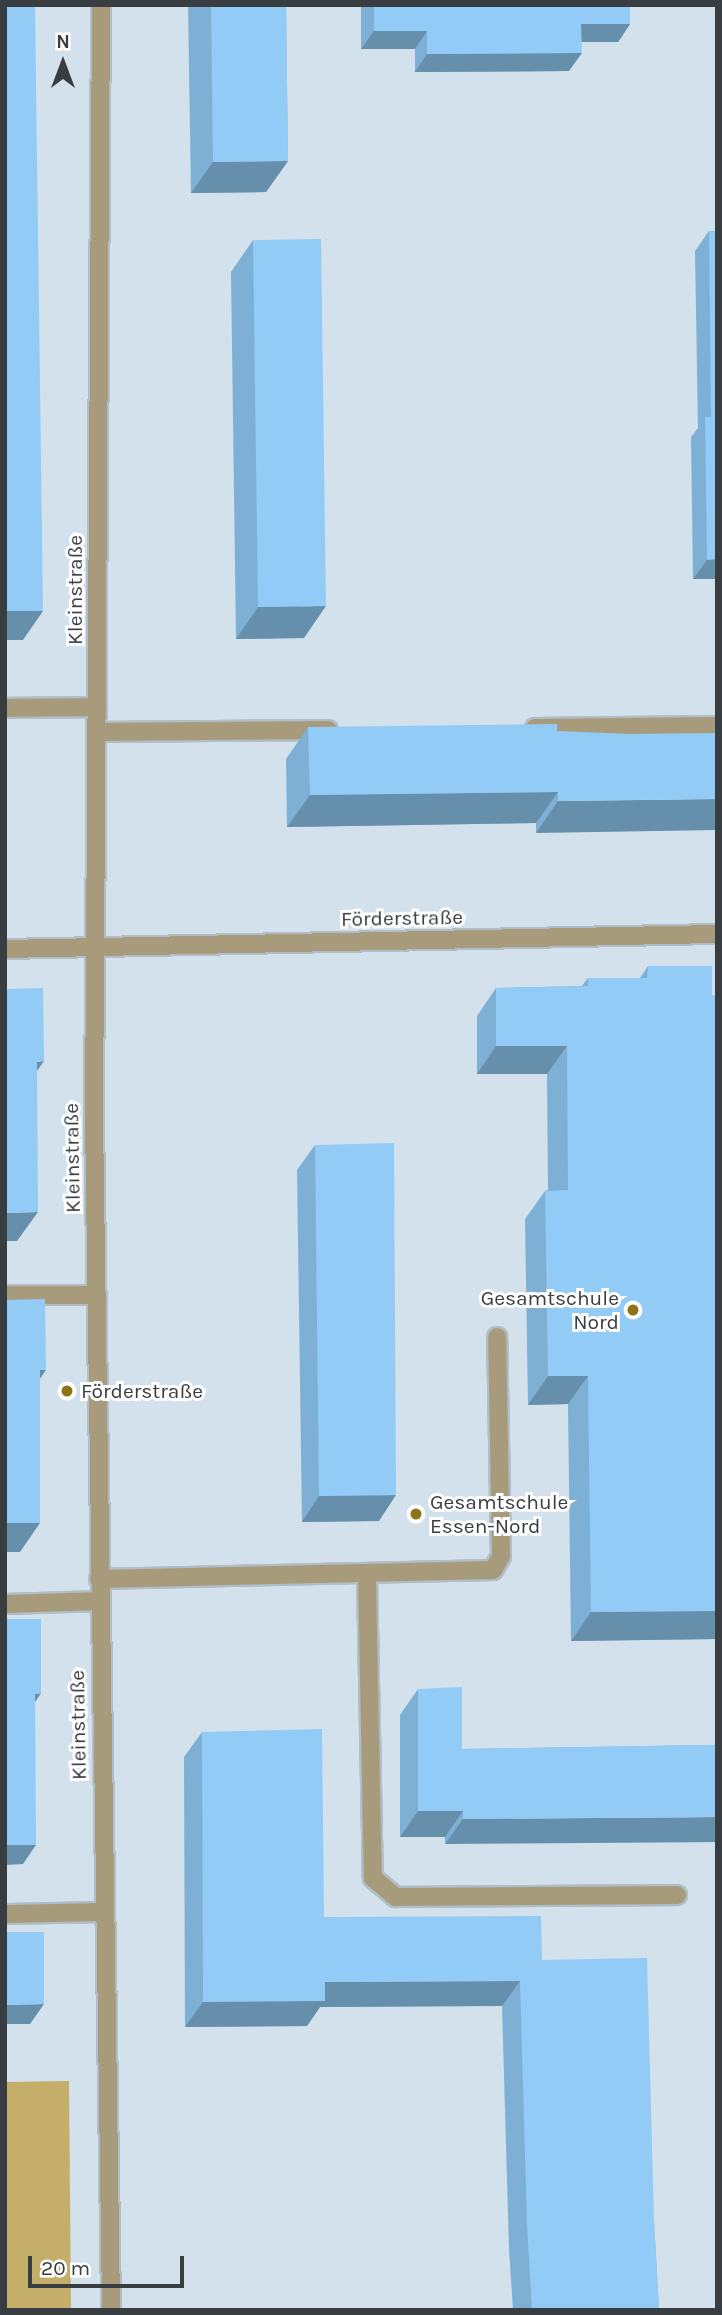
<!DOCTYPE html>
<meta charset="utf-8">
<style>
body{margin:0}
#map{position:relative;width:722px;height:2315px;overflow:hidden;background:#d3e1ec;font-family:Karla,sans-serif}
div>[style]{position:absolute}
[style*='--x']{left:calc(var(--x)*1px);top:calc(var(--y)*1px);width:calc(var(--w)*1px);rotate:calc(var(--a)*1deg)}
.green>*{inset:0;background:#c5ad6a}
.roads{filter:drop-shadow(2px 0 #b1bdc7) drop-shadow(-2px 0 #b1bdc7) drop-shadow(0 2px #b1bdc7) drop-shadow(0 -2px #b1bdc7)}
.minor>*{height:18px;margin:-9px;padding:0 9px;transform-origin:9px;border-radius:9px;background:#a79b7b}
.wall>*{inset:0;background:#7eafd4}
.shaded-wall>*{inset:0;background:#668fac}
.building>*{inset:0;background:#92ccf6}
.dots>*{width:19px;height:19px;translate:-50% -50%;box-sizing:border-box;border:4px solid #fff;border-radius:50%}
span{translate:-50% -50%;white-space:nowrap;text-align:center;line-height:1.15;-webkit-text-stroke:6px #fff;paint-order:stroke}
.street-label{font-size:21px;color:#383d42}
.poi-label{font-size:21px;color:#383d42}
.right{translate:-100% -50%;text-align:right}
.left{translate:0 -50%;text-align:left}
.frame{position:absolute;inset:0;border:7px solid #383d42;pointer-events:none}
.north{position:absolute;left:28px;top:28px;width:70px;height:70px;-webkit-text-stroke:5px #fff;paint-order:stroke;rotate:0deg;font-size:19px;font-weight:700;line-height:28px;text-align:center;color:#383d42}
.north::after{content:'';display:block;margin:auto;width:24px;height:32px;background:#383d42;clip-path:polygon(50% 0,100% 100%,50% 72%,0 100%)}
.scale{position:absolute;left:28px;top:2256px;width:156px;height:32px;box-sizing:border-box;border:4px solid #383d42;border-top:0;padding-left:9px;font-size:21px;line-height:24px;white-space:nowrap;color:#383d42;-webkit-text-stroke:5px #fff;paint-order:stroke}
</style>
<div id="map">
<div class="green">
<i style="clip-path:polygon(69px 2081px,71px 2310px,5px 2310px,5px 2082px)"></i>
</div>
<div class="roads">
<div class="minor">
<i style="--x:101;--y:5;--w:1113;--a:90.36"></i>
<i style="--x:94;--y:1118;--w:1192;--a:89.18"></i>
<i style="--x:5;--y:708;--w:92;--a:-0.6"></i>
<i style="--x:535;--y:728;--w:182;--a:-0.6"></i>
<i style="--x:97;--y:732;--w:231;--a:-0.5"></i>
<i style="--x:5;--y:949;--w:712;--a:-1.21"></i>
<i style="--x:5;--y:1295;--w:92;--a:0"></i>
<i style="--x:367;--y:1575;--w:303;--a:88.9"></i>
<i style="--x:373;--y:1878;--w:30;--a:40"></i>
<i style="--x:396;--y:1897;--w:281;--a:-0.4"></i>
<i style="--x:99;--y:1579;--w:394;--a:-1.3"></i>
<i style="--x:493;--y:1570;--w:16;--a:-60"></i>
<i style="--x:501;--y:1556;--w:219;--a:-91"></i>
<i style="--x:5;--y:1604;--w:94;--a:-1.8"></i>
<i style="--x:5;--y:1914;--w:98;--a:-1.2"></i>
</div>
</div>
<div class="wall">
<i style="clip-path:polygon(188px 5px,286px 5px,288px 161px,266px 192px,191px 193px)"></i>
<i style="clip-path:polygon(361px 5px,630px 5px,630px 24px,618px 42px,581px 42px,569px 71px,415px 72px,415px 49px,361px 49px)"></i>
<i style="clip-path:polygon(709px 231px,717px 231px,717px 579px,693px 579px,691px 437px,698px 428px,695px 251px)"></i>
<i style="clip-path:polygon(253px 240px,304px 638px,236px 639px,231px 272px)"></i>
<i style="clip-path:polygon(308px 727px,557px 731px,628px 734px,536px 833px,536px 823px,287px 827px,286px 759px)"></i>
<i style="clip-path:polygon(648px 966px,717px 1639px,571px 1641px,568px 1404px,528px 1405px,525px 1219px,545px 1191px,548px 1190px,547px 1074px,477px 1074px,477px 1016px,496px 988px,582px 986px,588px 978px,640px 978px)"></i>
<i style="clip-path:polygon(315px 1145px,379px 1521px,302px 1522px,297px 1170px)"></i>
<i style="clip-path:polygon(418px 1689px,462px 1749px,717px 1745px,445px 1844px,445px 1837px,400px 1837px,400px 1715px)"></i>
<i style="clip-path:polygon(202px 1732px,324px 1917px,542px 1960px,654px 2221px,659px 2310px,513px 2310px,509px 2249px,502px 2006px,320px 2007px,307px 2026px,185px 2027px,184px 1757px)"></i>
</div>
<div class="shaded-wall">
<i style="clip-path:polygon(581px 24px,630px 24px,618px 42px,568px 42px)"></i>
<i style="clip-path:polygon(374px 31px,427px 31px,415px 49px,361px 49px)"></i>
<i style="clip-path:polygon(582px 53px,569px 71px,415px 72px,427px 54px)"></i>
<i style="clip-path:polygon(288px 161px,266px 192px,191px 193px,213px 162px)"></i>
<i style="clip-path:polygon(717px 559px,717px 579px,693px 579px,707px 560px)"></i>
<i style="clip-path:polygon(326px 606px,304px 638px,236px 639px,258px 607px)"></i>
<i style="clip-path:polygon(5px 611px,43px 611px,23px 640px,5px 640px)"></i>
<i style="clip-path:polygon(558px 792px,536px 823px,287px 827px,310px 795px)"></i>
<i style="clip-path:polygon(717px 799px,717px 830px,536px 833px,558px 801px)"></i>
<i style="clip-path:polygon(496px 1046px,567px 1046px,547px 1074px,477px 1074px)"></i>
<i style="clip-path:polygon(44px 1061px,23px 1091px,37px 1062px)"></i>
<i style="clip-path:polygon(38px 1212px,17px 1241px,5px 1241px,5px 1213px)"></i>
<i style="clip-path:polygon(40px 1370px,46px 1370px,26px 1399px)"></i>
<i style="clip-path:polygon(548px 1376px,588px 1376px,568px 1404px,528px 1405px)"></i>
<i style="clip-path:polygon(396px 1495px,379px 1521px,302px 1522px,319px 1496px)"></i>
<i style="clip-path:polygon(5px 1523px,40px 1523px,20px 1552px,5px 1552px)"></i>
<i style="clip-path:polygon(717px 1611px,717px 1639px,571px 1641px,591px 1612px)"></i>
<i style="clip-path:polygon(41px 1693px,28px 1713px,35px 1694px)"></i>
<i style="clip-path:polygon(418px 1811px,463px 1811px,445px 1837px,400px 1837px)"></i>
<i style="clip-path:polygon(717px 1817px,717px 1842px,445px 1844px,463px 1819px)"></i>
<i style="clip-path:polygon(5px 1845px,36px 1845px,23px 1864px,5px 1865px)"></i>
<i style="clip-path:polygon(520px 1981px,502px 2006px,320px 2007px,307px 2026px,185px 2027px,203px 2002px,325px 1982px)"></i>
<i style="clip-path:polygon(44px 2004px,30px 2024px,5px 2024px,5px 2005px)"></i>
</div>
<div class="building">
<i style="clip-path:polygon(5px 5px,35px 5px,43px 611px,5px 611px)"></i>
<i style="clip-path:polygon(211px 5px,286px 5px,288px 161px,213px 162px)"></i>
<i style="clip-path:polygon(374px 5px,630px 5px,630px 24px,581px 24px,582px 53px,427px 54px,427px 31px,374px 31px)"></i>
<i style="clip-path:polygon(709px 231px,717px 231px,717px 559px,707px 560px,705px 417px,711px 417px)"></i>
<i style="clip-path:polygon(321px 239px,326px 606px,258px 607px,253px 240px)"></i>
<i style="clip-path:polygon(557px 724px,557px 731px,628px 734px,717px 733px,717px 799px,558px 801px,558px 792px,310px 795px,308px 727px)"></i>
<i style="clip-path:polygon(648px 966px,712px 966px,712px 995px,717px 995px,717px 1611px,591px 1612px,588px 1376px,548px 1376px,545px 1191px,568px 1190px,567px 1046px,496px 1046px,496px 988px,588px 986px,588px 978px,647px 978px)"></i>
<i style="clip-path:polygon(43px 988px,44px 1061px,37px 1062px,38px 1212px,5px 1213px,5px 989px)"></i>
<i style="clip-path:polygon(394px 1143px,396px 1495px,319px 1496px,315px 1145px)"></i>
<i style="clip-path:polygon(45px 1299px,46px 1370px,40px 1370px,40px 1523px,5px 1523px,5px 1300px)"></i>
<i style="clip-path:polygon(5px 1619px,41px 1619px,41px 1693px,35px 1694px,36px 1845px,5px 1845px)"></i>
<i style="clip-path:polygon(462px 1687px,462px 1749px,717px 1745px,717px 1817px,463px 1819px,463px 1811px,418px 1811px,418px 1689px)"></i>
<i style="clip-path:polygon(322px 1729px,324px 1917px,541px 1916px,542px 1960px,647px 1958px,654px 2221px,659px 2310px,532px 2310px,527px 2224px,520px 1981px,325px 1982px,325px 2001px,203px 2002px,202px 1732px)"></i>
<i style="clip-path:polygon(5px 1932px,44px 1932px,44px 2004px,5px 2005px)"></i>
</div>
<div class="dots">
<i style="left:633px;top:1310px;background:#8f7317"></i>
<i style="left:67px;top:1391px;background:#8f7317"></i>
<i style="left:416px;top:1514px;background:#8f7317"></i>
</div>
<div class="street-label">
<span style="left:75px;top:590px;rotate:-90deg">Kleinstraße</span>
<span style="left:402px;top:918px;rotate:-1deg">Förderstraße</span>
<span style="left:72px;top:1158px;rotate:-91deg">Kleinstraße</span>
<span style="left:78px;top:1725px;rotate:-91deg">Kleinstraße</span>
</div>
<div class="poi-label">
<span class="right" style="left:619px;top:1310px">Gesamtschule<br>Nord</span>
<span class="left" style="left:81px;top:1391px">Förderstraße</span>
<span class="left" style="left:430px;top:1514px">Gesamtschule<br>Essen-Nord</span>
</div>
<div class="frame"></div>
<div class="north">N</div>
<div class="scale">20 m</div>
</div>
